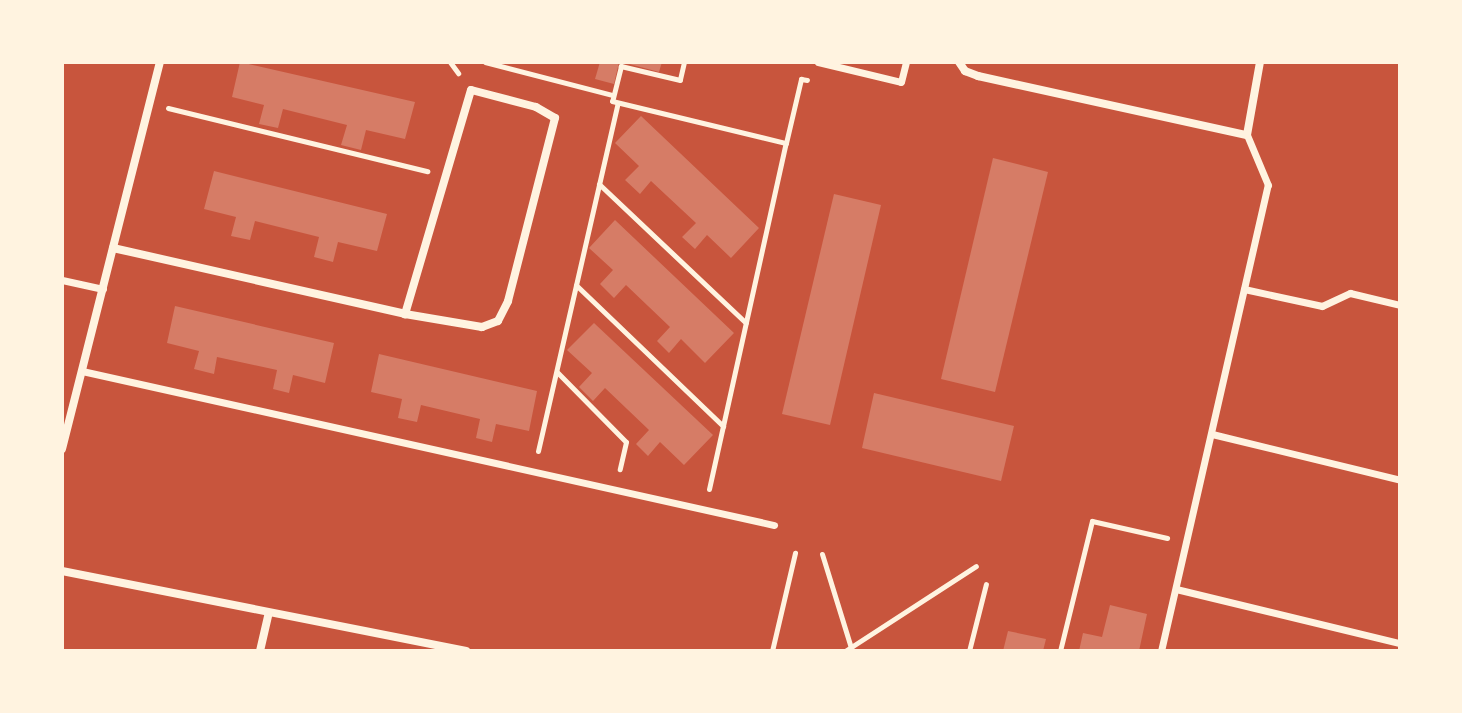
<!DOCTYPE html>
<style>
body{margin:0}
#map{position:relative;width:1462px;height:713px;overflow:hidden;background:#c8553d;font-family:Signika,sans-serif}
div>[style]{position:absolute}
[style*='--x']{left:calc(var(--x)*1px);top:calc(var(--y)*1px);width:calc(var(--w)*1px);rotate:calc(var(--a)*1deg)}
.building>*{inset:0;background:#d67c66}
.path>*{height:5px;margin:-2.5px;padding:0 2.5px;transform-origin:2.5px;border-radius:2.5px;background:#fff3e0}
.pedestrian>*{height:7px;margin:-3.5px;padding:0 3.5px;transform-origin:3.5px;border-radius:3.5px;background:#fff3e0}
.minor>*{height:8px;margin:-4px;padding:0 4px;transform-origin:4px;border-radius:4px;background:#fff3e0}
span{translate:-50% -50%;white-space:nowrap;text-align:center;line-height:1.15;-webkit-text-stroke:6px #fff3e0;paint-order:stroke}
.frame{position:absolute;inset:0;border:64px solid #fff3e0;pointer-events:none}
</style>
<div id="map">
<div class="building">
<i style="clip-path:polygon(240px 62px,415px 102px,405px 139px,366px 130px,361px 150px,341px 145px,347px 125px,283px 109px,278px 128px,259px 124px,264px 105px,232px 97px)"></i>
<i style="clip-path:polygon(600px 62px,619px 62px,614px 84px,595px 79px)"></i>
<i style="clip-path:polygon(622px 62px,662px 62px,659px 72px)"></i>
<i style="clip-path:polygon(641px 116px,759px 228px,731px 258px,707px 235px,695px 249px,682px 237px,696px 223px,651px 181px,640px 194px,625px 180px,639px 166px,615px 143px)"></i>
<i style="clip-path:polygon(993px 158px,1048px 172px,995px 392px,941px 379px)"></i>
<i style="clip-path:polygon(214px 171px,387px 214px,377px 251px,338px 242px,333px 262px,314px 257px,319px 237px,255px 221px,250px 240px,231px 236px,236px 217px,204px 209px)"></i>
<i style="clip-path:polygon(834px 194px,881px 205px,830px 425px,782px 414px)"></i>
<i style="clip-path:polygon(615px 220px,734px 333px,705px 363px,681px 339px,669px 353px,657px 341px,670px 327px,626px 285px,614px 298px,600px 284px,613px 270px,589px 248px)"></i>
<i style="clip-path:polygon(175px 306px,334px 343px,325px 383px,293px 375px,289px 393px,273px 389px,277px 370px,217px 357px,214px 374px,194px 369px,199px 351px,167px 343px)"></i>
<i style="clip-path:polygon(594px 323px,713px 435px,684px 465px,660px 442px,648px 456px,636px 444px,649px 430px,605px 388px,593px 401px,579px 387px,592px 373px,567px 350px)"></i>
<i style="clip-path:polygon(379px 354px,537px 391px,529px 431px,496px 424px,492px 442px,476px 438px,480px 419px,421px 405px,417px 422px,398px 418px,402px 399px,371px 392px)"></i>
<i style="clip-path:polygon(874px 393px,1014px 426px,1001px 481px,862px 448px)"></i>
<i style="clip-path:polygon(1110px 605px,1147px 614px,1139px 651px,1079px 651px,1083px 633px,1102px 637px)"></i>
<i style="clip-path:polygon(1008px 631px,1046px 639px,1043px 651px,1003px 651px)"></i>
</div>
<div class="path">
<i style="--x:450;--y:62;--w:14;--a:54"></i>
<i style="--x:485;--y:62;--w:132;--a:14.5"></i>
<i style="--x:684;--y:62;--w:18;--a:103"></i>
<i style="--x:680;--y:80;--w:61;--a:-166.7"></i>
<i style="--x:621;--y:66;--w:36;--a:104"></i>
<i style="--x:612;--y:101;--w:179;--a:13.6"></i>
<i style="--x:786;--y:143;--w:66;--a:-76.8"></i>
<i style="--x:801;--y:79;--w:6;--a:9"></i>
<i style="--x:168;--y:108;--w:267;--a:13.7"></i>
<i style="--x:599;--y:184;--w:202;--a:43.4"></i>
<i style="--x:576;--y:285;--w:204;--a:43.8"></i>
<i style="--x:557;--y:372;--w:98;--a:45.4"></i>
<i style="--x:626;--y:442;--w:28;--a:103"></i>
<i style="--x:538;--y:451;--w:357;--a:-77.1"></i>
<i style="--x:709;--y:489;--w:354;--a:-77.5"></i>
<i style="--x:822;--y:554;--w:102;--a:72.8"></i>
<i style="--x:772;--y:651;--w:101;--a:-76.8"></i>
<i style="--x:845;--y:651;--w:156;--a:-33"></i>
<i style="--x:969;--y:651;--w:69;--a:-75.8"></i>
<i style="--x:1060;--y:651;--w:134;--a:-76.2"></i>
<i style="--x:1092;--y:521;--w:77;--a:12.8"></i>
</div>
<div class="pedestrian">
<i style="--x:818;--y:62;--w:85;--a:13.5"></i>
<i style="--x:901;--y:82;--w:21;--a:-76"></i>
<i style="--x:62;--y:280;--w:42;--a:12.4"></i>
<i style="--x:1244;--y:289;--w:80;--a:12.3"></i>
<i style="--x:1322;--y:306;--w:31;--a:-25"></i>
<i style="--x:1350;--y:293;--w:51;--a:13.5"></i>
<i style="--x:82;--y:371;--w:709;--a:12.55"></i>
<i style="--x:1212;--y:434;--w:194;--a:13.7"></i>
<i style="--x:1176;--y:589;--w:230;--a:13.6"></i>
<i style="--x:1161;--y:651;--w:478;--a:-77.1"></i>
<i style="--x:1268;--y:185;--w:54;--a:-112.8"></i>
</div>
<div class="minor">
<i style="--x:959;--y:62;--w:11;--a:56"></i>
<i style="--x:965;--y:71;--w:14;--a:21"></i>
<i style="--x:978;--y:76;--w:275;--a:12.4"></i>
<i style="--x:1247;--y:135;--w:74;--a:-79.9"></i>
<i style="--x:113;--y:248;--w:299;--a:12.7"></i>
<i style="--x:405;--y:314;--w:78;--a:9.6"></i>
<i style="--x:482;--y:327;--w:17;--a:-21"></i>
<i style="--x:498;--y:321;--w:22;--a:-63"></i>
<i style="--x:508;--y:301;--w:189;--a:-75.6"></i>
<i style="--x:555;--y:118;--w:22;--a:-150"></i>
<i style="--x:536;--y:107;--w:67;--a:-165.3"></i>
<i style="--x:471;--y:90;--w:234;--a:106.4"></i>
<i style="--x:62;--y:449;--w:399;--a:-75.8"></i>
<i style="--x:62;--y:571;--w:412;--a:11.2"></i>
<i style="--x:260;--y:651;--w:37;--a:-77"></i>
</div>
<div class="frame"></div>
</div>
